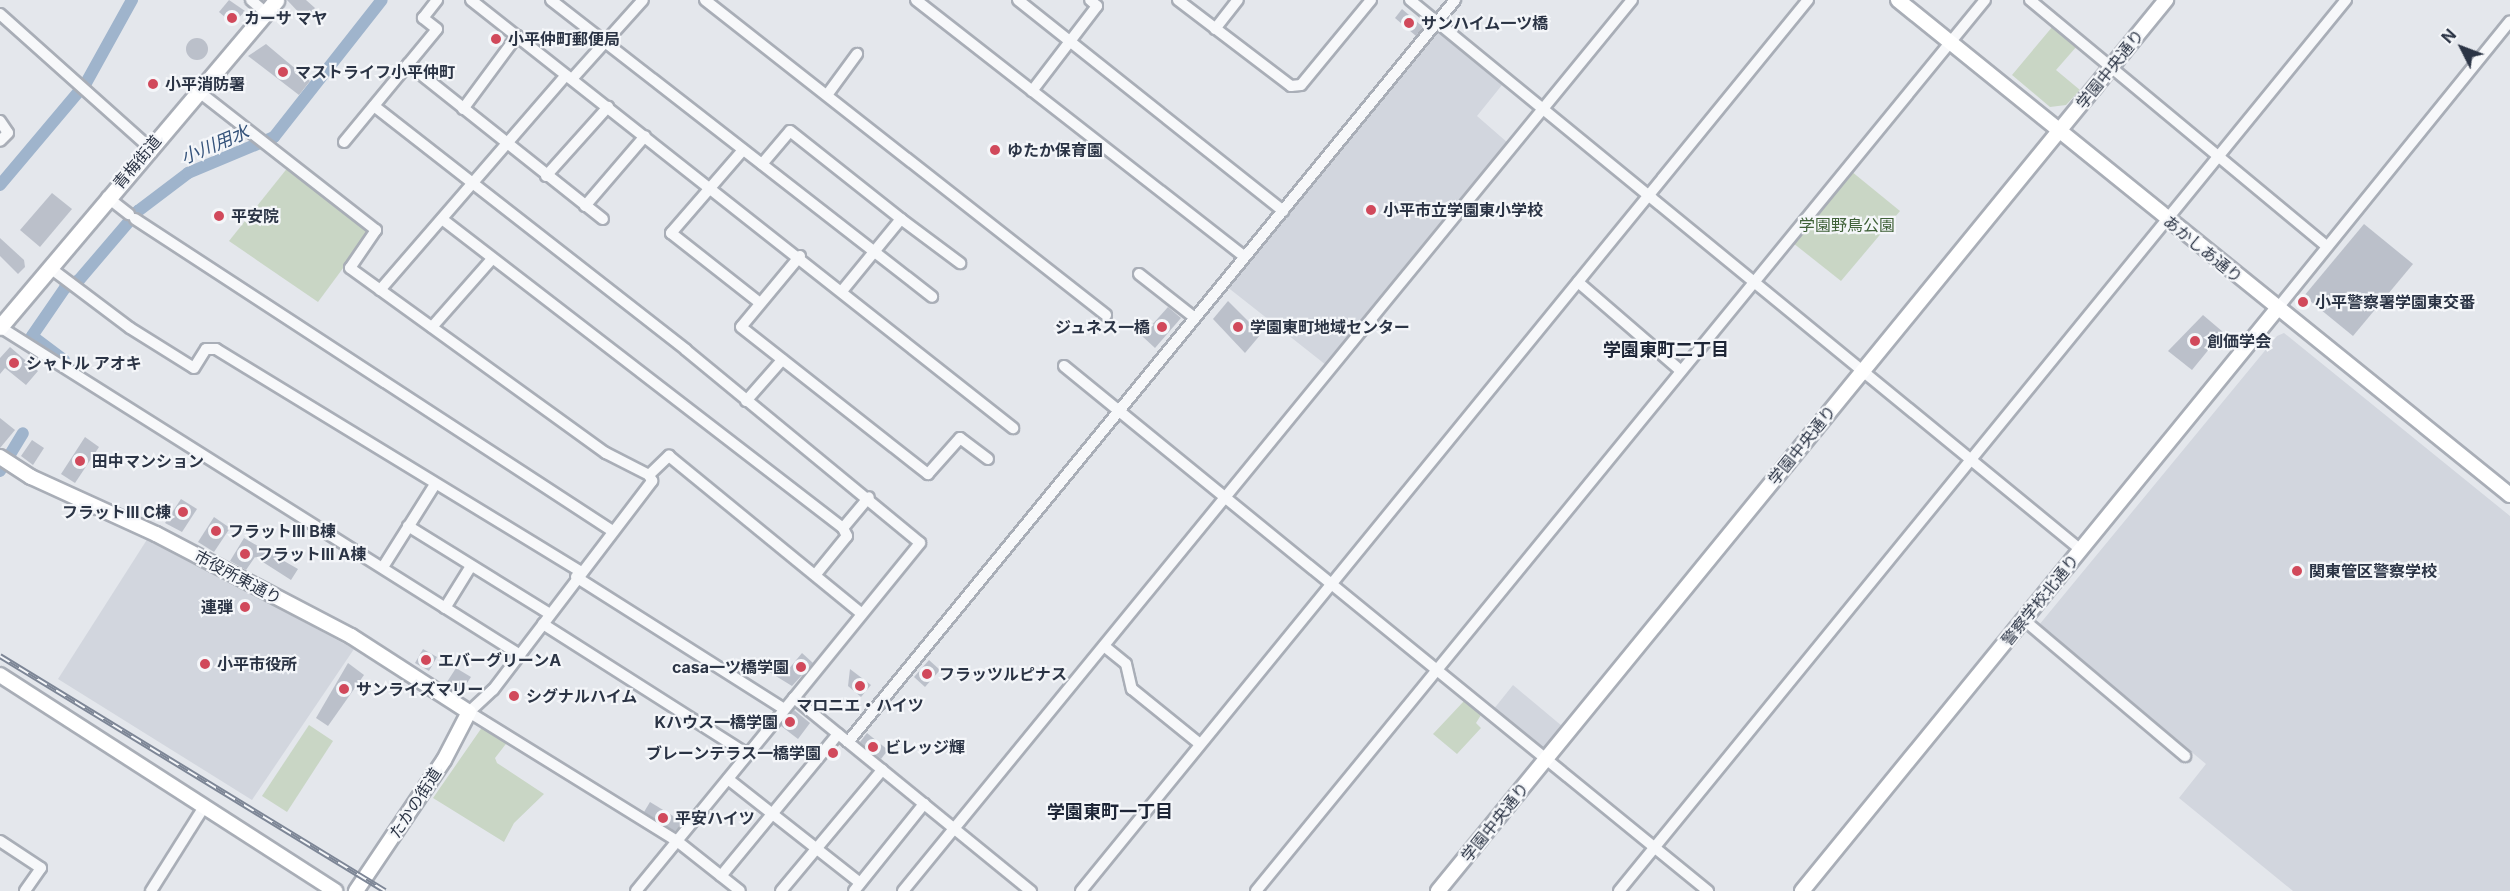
<!DOCTYPE html>
<meta charset="utf-8">
<style>
body{margin:0}
#map{position:relative;width:2510px;height:891px;overflow:hidden;background:#e4e7ec;font-family:Inter,"Noto Sans JP",sans-serif}
div>[style]{position:absolute}
[style*='--x']{left:calc(var(--x)*1px);top:calc(var(--y)*1px);width:calc(var(--w)*1px);rotate:calc(var(--a)*1deg)}
.built>*{inset:0;background:#d2d6de}
.green>*{inset:0;background:#c9d6c5}
.canal>*{height:12px;margin:-6px;padding:0 6px;transform-origin:6px;border-radius:6px;background:#9fb4cc}
.building>*{inset:0;background:#bbc0ca}
.round{border-radius:50%}
.roads{filter:drop-shadow(2px 0 #a9aeb7) drop-shadow(-2px 0 #a9aeb7) drop-shadow(0 2px #a9aeb7) drop-shadow(0 -2px #a9aeb7)}
.street>*{height:10px;margin:-5px;padding:0 5px;transform-origin:5px;border-radius:5px;background:#f7f8fa}
.secondary>*{height:14px;margin:-7px;padding:0 7px;transform-origin:7px;border-radius:7px;background:#fff}
.primary>*{height:15px;margin:-7.5px;padding:0 7.5px;transform-origin:7.5px;border-radius:7.5px;background:#fff}
.rail>*{height:6px;margin-top:-3px;transform-origin:0;background:repeating-linear-gradient(90deg,#f4f6f9 0 11px,#7d8696 0 22px);box-sizing:border-box;border-block:2px solid #7d8696}
.dots>*{width:16px;height:16px;translate:-50% -50%;box-sizing:border-box;border:3px solid #f4f6f9;border-radius:50%}
span{translate:-50% -50%;white-space:nowrap;text-align:center;line-height:1.15;-webkit-text-stroke:4.5px #f4f6f9;paint-order:stroke}
.poi-label{font-size:16px;color:#2b3445;font-weight:700}
.left{translate:0 -50%;text-align:left}
.right{translate:-100% -50%;text-align:right}
.street-label{font-size:16px;color:#2b3445}
.park-label{font-size:16px;color:#3f6138}
.water-label{font-size:18px;color:#34527a;font-style:italic}
.neighbourhood-label{font-size:18px;color:#1d2536;font-weight:700}
.north{position:absolute;left:2432px;top:18px;width:60px;height:60px;-webkit-text-stroke:4px #f4f6f9;paint-order:stroke;rotate:312deg;font-size:16px;font-weight:700;line-height:24px;text-align:center;color:#2b3445}
.north::after{content:'';display:block;margin:auto;width:21px;height:27px;background:#2b3445;clip-path:polygon(50% 0,100% 100%,50% 72%,0 100%)}
</style>
<div id="map">
<div class="built">
<i style="clip-path:polygon(1437px 30px,1502px 85px,1477px 116px,1508px 143px,1326px 365px,1226px 286px)"></i>
<i style="clip-path:polygon(2284px 333px,2510px 516px,2510px 891px,2293px 891px,2179px 798px,2206px 764px,2039px 625px,2277px 336px)"></i>
<i style="clip-path:polygon(148px 538px,354px 649px,252px 800px,58px 679px)"></i>
<i style="clip-path:polygon(1513px 685px,1562px 726px,1542px 749px,1493px 710px)"></i>
</div>
<div class="green">
<i style="clip-path:polygon(2053px 26px,2077px 46px,2056px 70px,2080px 90px,2066px 105px,2050px 107px,2012px 75px)"></i>
<i style="clip-path:polygon(289px 166px,372px 229px,318px 302px,229px 241px)"></i>
<i style="clip-path:polygon(1851px 171px,1900px 211px,1841px 281px,1793px 243px)"></i>
<i style="clip-path:polygon(1464px 701px,1481px 715px,1476px 723px,1481px 728px,1457px 754px,1433px 734px)"></i>
<i style="clip-path:polygon(485px 723px,509px 740px,495px 758px,497px 763px,544px 794px,514px 823px,504px 842px,433px 798px)"></i>
<i style="clip-path:polygon(309px 725px,333px 741px,287px 812px,262px 796px)"></i>
</div>
<div class="canal">
<i style="--x:0;--y:185;--w:133;--a:-49.9"></i>
<i style="--x:86;--y:83;--w:95;--a:-61"></i>
<i style="--x:64;--y:360;--w:40;--a:-143"></i>
<i style="--x:32;--y:336;--w:58;--a:-55.5"></i>
<i style="--x:65;--y:288;--w:16;--a:-30"></i>
<i style="--x:79;--y:280;--w:91;--a:-49.5"></i>
<i style="--x:138;--y:211;--w:63;--a:-37.2"></i>
<i style="--x:188;--y:173;--w:93;--a:-22.7"></i>
<i style="--x:274;--y:137;--w:174;--a:-51.8"></i>
<i style="--x:0;--y:471;--w:44;--a:-58.8"></i>
</div>
<div class="building">
<i style="clip-path:polygon(229px 0,245px 11px,233px 24px,219px 12px)"></i>
<i style="clip-path:polygon(287px 0,306px 0,315px 8px,305px 19px)"></i>
<i style="clip-path:polygon(1402px 9px,1423px 27px,1416px 36px,1395px 18px)"></i>
<i class="round" style="left:186px;top:38px;width:22px;height:22px"></i>
<i style="clip-path:polygon(266px 44px,310px 81px,299px 95px,248px 56px)"></i>
<i style="clip-path:polygon(52px 193px,72px 209px,40px 247px,20px 230px)"></i>
<i style="clip-path:polygon(2364px 224px,2413px 264px,2353px 336px,2304px 296px)"></i>
<i style="clip-path:polygon(0 238px,24px 260px,25px 267px,18px 274px,0 256px)"></i>
<i style="clip-path:polygon(1228px 301px,1261px 334px,1245px 353px,1213px 319px)"></i>
<i style="clip-path:polygon(1168px 307px,1181px 318px,1155px 348px,1142px 336px)"></i>
<i style="clip-path:polygon(2203px 315px,2223px 332px,2192px 370px,2168px 351px)"></i>
<i style="clip-path:polygon(10px 347px,38px 371px,26px 385px,5px 368px,0 374px,0 358px)"></i>
<i style="clip-path:polygon(0 418px,15px 430px,0 448px)"></i>
<i style="clip-path:polygon(85px 437px,99px 447px,75px 483px,61px 474px)"></i>
<i style="clip-path:polygon(32px 440px,44px 448px,33px 465px,21px 456px)"></i>
<i style="clip-path:polygon(181px 499px,197px 509px,182px 532px,165px 523px)"></i>
<i style="clip-path:polygon(214px 517px,230px 528px,214px 552px,198px 542px)"></i>
<i style="clip-path:polygon(244px 538px,298px 569px,291px 580px,255px 557px,246px 570px,230px 561px)"></i>
<i style="clip-path:polygon(423px 649px,437px 657px,429px 671px,415px 663px)"></i>
<i style="clip-path:polygon(802px 653px,813px 663px,792px 686px,766px 670px,774px 660px,787px 671px)"></i>
<i style="clip-path:polygon(929px 660px,940px 670px,925px 687px,914px 677px)"></i>
<i style="clip-path:polygon(348px 663px,364px 675px,328px 726px,316px 718px)"></i>
<i style="clip-path:polygon(456px 668px,471px 677px,461px 692px,447px 682px)"></i>
<i style="clip-path:polygon(850px 669px,871px 685px,861px 697px,848px 686px)"></i>
<i style="clip-path:polygon(794px 710px,810px 723px,798px 739px,781px 726px)"></i>
<i style="clip-path:polygon(867px 733px,888px 750px,881px 759px,860px 742px)"></i>
<i style="clip-path:polygon(650px 802px,683px 822px,675px 831px,644px 812px)"></i>
</div>
<div class="roads">
<div class="street">
<i style="--x:251;--y:0;--w:18;--a:41"></i>
<i style="--x:471;--y:0;--w:691;--a:38.3"></i>
<i style="--x:551;--y:0;--w:483;--a:37.9"></i>
<i style="--x:705;--y:0;--w:510;--a:38.15"></i>
<i style="--x:916;--y:0;--w:417;--a:38"></i>
<i style="--x:1018;--y:0;--w:339;--a:38.5"></i>
<i style="--x:1178;--y:0;--w:142;--a:37.3"></i>
<i style="--x:1291;--y:86;--w:10;--a:-6"></i>
<i style="--x:1301;--y:85;--w:110;--a:-50.5"></i>
<i style="--x:1410;--y:0;--w:868;--a:39.34"></i>
<i style="--x:2030;--y:0;--w:385;--a:39.7"></i>
<i style="--x:0;--y:14;--w:200;--a:41.8"></i>
<i style="--x:1215;--y:29;--w:37;--a:-52"></i>
<i style="--x:408;--y:64;--w:249;--a:38.5"></i>
<i style="--x:572;--y:79;--w:106;--a:-48.1"></i>
<i style="--x:198;--y:91;--w:226;--a:38"></i>
<i style="--x:376;--y:230;--w:46;--a:124.4"></i>
<i style="--x:350;--y:268;--w:316;--a:35.9"></i>
<i style="--x:606;--y:453;--w:48;--a:27.1"></i>
<i style="--x:1032;--y:91;--w:107;--a:-52.6"></i>
<i style="--x:1097;--y:6;--w:9;--a:-139"></i>
<i style="--x:827;--y:95;--w:51;--a:-53.8"></i>
<i style="--x:374;--y:106;--w:396;--a:38"></i>
<i style="--x:686;--y:350;--w:303;--a:39.5"></i>
<i style="--x:920;--y:543;--w:200;--a:129.1"></i>
<i style="--x:794;--y:698;--w:185;--a:129.3"></i>
<i style="--x:677;--y:841;--w:245;--a:-148.2"></i>
<i style="--x:469;--y:712;--w:33;--a:-43"></i>
<i style="--x:493;--y:690;--w:263;--a:-52.7"></i>
<i style="--x:652;--y:481;--w:7;--a:-117"></i>
<i style="--x:649;--y:475;--w:28;--a:-44"></i>
<i style="--x:669;--y:456;--w:249;--a:39.3"></i>
<i style="--x:463;--y:109;--w:91;--a:-53.5"></i>
<i style="--x:0;--y:121;--w:14;--a:56"></i>
<i style="--x:8;--y:133;--w:11;--a:135"></i>
<i style="--x:344;--y:142;--w:146;--a:-50.5"></i>
<i style="--x:437;--y:29;--w:18;--a:-142"></i>
<i style="--x:423;--y:18;--w:23;--a:-52"></i>
<i style="--x:743;--y:150;--w:110;--a:130.9"></i>
<i style="--x:671;--y:233;--w:113;--a:38.2"></i>
<i style="--x:762;--y:164;--w:43;--a:-49.7"></i>
<i style="--x:790;--y:131;--w:142;--a:38.4"></i>
<i style="--x:546;--y:176;--w:93;--a:-48.1"></i>
<i style="--x:107;--y:197;--w:28;--a:38"></i>
<i style="--x:585;--y:206;--w:92;--a:-49.4"></i>
<i style="--x:135;--y:219;--w:569;--a:33.16"></i>
<i style="--x:442;--y:219;--w:506;--a:37.62"></i>
<i style="--x:800;--y:256;--w:92;--a:129.7"></i>
<i style="--x:741;--y:327;--w:238;--a:38.2"></i>
<i style="--x:928;--y:474;--w:48;--a:-48.4"></i>
<i style="--x:960;--y:438;--w:35;--a:37"></i>
<i style="--x:49;--y:267;--w:101;--a:37"></i>
<i style="--x:130;--y:328;--w:75;--a:32"></i>
<i style="--x:194;--y:368;--w:22;--a:-58"></i>
<i style="--x:206;--y:349;--w:10;--a:0"></i>
<i style="--x:216;--y:349;--w:426;--a:31.4"></i>
<i style="--x:1139;--y:274;--w:71;--a:38.2"></i>
<i style="--x:1578;--y:282;--w:136;--a:40.8"></i>
<i style="--x:380;--y:290;--w:284;--a:-49.1"></i>
<i style="--x:842;--y:291;--w:93;--a:-50.7"></i>
<i style="--x:901;--y:219;--w:74;--a:36.7"></i>
<i style="--x:2277;--y:309;--w:370;--a:-51"></i>
<i style="--x:0;--y:327;--w:615;--a:32.24"></i>
<i style="--x:432;--y:327;--w:91;--a:-48.6"></i>
<i style="--x:1064;--y:366;--w:831;--a:39.19"></i>
<i style="--x:746;--y:401;--w:55;--a:-48.7"></i>
<i style="--x:408;--y:526;--w:167;--a:31.8"></i>
<i style="--x:383;--y:567;--w:96;--a:-57.8"></i>
<i style="--x:816;--y:574;--w:49;--a:-50.8"></i>
<i style="--x:847;--y:536;--w:9;--a:-117"></i>
<i style="--x:843;--y:528;--w:40;--a:-50"></i>
<i style="--x:576;--y:577;--w:246;--a:32.4"></i>
<i style="--x:445;--y:608;--w:49;--a:-58.2"></i>
<i style="--x:2024;--y:620;--w:211;--a:40.2"></i>
<i style="--x:543;--y:624;--w:242;--a:32.5"></i>
<i style="--x:1104;--y:646;--w:28;--a:39"></i>
<i style="--x:1126;--y:664;--w:26;--a:77"></i>
<i style="--x:1132;--y:689;--w:87;--a:39"></i>
<i style="--x:794;--y:698;--w:306;--a:39.2"></i>
<i style="--x:848;--y:742;--w:959;--a:-50.71"></i>
<i style="--x:728;--y:779;--w:168;--a:38.2"></i>
<i style="--x:0;--y:841;--w:49;--a:33.4"></i>
<i style="--x:41;--y:868;--w:28;--a:125"></i>
<i style="--x:721;--y:876;--w:184;--a:-50.5"></i>
<i style="--x:151;--y:891;--w:99;--a:-57.8"></i>
<i style="--x:636;--y:891;--w:65;--a:-50.6"></i>
<i style="--x:677;--y:841;--w:80;--a:38.4"></i>
<i style="--x:781;--y:891;--w:158;--a:-50.1"></i>
<i style="--x:854;--y:891;--w:112;--a:-51.2"></i>
<i style="--x:903;--y:891;--w:1151;--a:-50.71"></i>
<i style="--x:1081;--y:891;--w:1150;--a:-50.79"></i>
<i style="--x:1256;--y:891;--w:1151;--a:-50.71"></i>
<i style="--x:1619;--y:891;--w:1150;--a:-50.79"></i>
</div>
<div class="secondary">
<i style="--x:1898;--y:0;--w:787;--a:38.97"></i>
<i style="--x:0;--y:457;--w:37;--a:33"></i>
<i style="--x:31;--y:477;--w:137;--a:24.5"></i>
<i style="--x:156;--y:534;--w:220;--a:27.6"></i>
<i style="--x:351;--y:636;--w:140;--a:32.8"></i>
<i style="--x:469;--y:712;--w:54;--a:117.5"></i>
<i style="--x:444;--y:760;--w:158;--a:123.9"></i>
<i style="--x:0;--y:675;--w:399;--a:32.8"></i>
<i style="--x:1438;--y:891;--w:1151;--a:-50.75"></i>
<i style="--x:1802;--y:891;--w:751;--a:-50.78"></i>
</div>
<div class="primary">
<i style="--x:0;--y:327;--w:428;--a:-49.8"></i>
</div>
</div>
<div class="rail">
<i style="--x:0;--y:656;--w:451;--a:31.4"></i>
</div>
<div class="dots">
<i style="left:232px;top:18px;background:#d1495b"></i>
<i style="left:1409px;top:23px;background:#d1495b"></i>
<i style="left:496px;top:39px;background:#d1495b"></i>
<i style="left:283px;top:72px;background:#d1495b"></i>
<i style="left:153px;top:84px;background:#d1495b"></i>
<i style="left:995px;top:150px;background:#d1495b"></i>
<i style="left:1371px;top:210px;background:#d1495b"></i>
<i style="left:219px;top:216px;background:#d1495b"></i>
<i style="left:2303px;top:302px;background:#d1495b"></i>
<i style="left:1162px;top:327px;background:#d1495b"></i>
<i style="left:1238px;top:327px;background:#d1495b"></i>
<i style="left:2195px;top:341px;background:#d1495b"></i>
<i style="left:14px;top:363px;background:#d1495b"></i>
<i style="left:80px;top:461px;background:#d1495b"></i>
<i style="left:183px;top:512px;background:#d1495b"></i>
<i style="left:216px;top:531px;background:#d1495b"></i>
<i style="left:245px;top:554px;background:#d1495b"></i>
<i style="left:2297px;top:571px;background:#d1495b"></i>
<i style="left:245px;top:607px;background:#d1495b"></i>
<i style="left:426px;top:660px;background:#d1495b"></i>
<i style="left:205px;top:664px;background:#d1495b"></i>
<i style="left:801px;top:667px;background:#d1495b"></i>
<i style="left:927px;top:674px;background:#d1495b"></i>
<i style="left:860px;top:686px;background:#d1495b"></i>
<i style="left:344px;top:689px;background:#d1495b"></i>
<i style="left:514px;top:696px;background:#d1495b"></i>
<i style="left:790px;top:722px;background:#d1495b"></i>
<i style="left:873px;top:747px;background:#d1495b"></i>
<i style="left:833px;top:753px;background:#d1495b"></i>
<i style="left:663px;top:818px;background:#d1495b"></i>
</div>
<div class="poi-label">
<span class="left" style="left:244px;top:18px">カーサ マヤ</span>
<span class="left" style="left:1421px;top:23px">サンハイム一ツ橋</span>
<span class="left" style="left:508px;top:39px">小平仲町郵便局</span>
<span class="left" style="left:295px;top:72px">マストライフ小平仲町</span>
<span class="left" style="left:165px;top:84px">小平消防署</span>
<span class="left" style="left:1007px;top:150px">ゆたか保育園</span>
<span class="left" style="left:1383px;top:210px">小平市立学園東小学校</span>
<span class="left" style="left:231px;top:216px">平安院</span>
<span class="left" style="left:2315px;top:302px">小平警察署学園東交番</span>
<span class="right" style="left:1150px;top:327px">ジュネス一橋</span>
<span class="left" style="left:1250px;top:327px">学園東町地域センター</span>
<span class="left" style="left:2207px;top:341px">創価学会</span>
<span class="left" style="left:26px;top:363px">シャトル アオキ</span>
<span class="left" style="left:92px;top:461px">田中マンション</span>
<span class="right" style="left:171px;top:512px">フラットⅢ C棟</span>
<span class="left" style="left:228px;top:531px">フラットⅢ B棟</span>
<span class="left" style="left:257px;top:554px">フラットⅢ A棟</span>
<span class="left" style="left:2309px;top:571px">関東管区警察学校</span>
<span class="right" style="left:233px;top:607px">連弾</span>
<span class="left" style="left:438px;top:660px">エバーグリーンA</span>
<span class="left" style="left:217px;top:664px">小平市役所</span>
<span class="right" style="left:789px;top:667px">casa一ツ橋学園</span>
<span class="left" style="left:939px;top:674px">フラッツルピナス</span>
<span class="left" style="left:356px;top:689px">サンライズマリー</span>
<span class="left" style="left:526px;top:696px">シグナルハイム</span>
<span style="left:860px;top:705px">マロニエ・ハイツ</span>
<span class="right" style="left:778px;top:722px">Kハウス一橋学園</span>
<span class="left" style="left:885px;top:747px">ビレッジ輝</span>
<span class="right" style="left:821px;top:753px">ブレーンテラス一橋学園</span>
<span class="left" style="left:675px;top:818px">平安ハイツ</span>
</div>
<div class="street-label">
<span style="left:2110px;top:69px;rotate:-51deg">学園中央通り</span>
<span style="left:137px;top:162px;rotate:-50deg">青梅街道</span>
<span style="left:2203px;top:249px;rotate:39deg">あかしあ通り</span>
<span style="left:1802px;top:445px;rotate:-51deg">学園中央通り</span>
<span style="left:238px;top:577px;rotate:28deg">市役所東通り</span>
<span style="left:2040px;top:600px;rotate:-51deg">警察学校北通り</span>
<span style="left:415px;top:803px;rotate:-57deg">たかの街道</span>
<span style="left:1495px;top:822px;rotate:-51deg">学園中央通り</span>
</div>
<div class="park-label">
<span style="left:1847px;top:225px">学園野鳥公園</span>
</div>
<div class="water-label">
<span style="left:215px;top:145px;rotate:-23deg">小川用水</span>
</div>
<div class="neighbourhood-label">
<span style="left:1666px;top:350px">学園東町二丁目</span>
<span style="left:1110px;top:812px">学園東町一丁目</span>
</div>
<div class="north">N</div>
</div>
